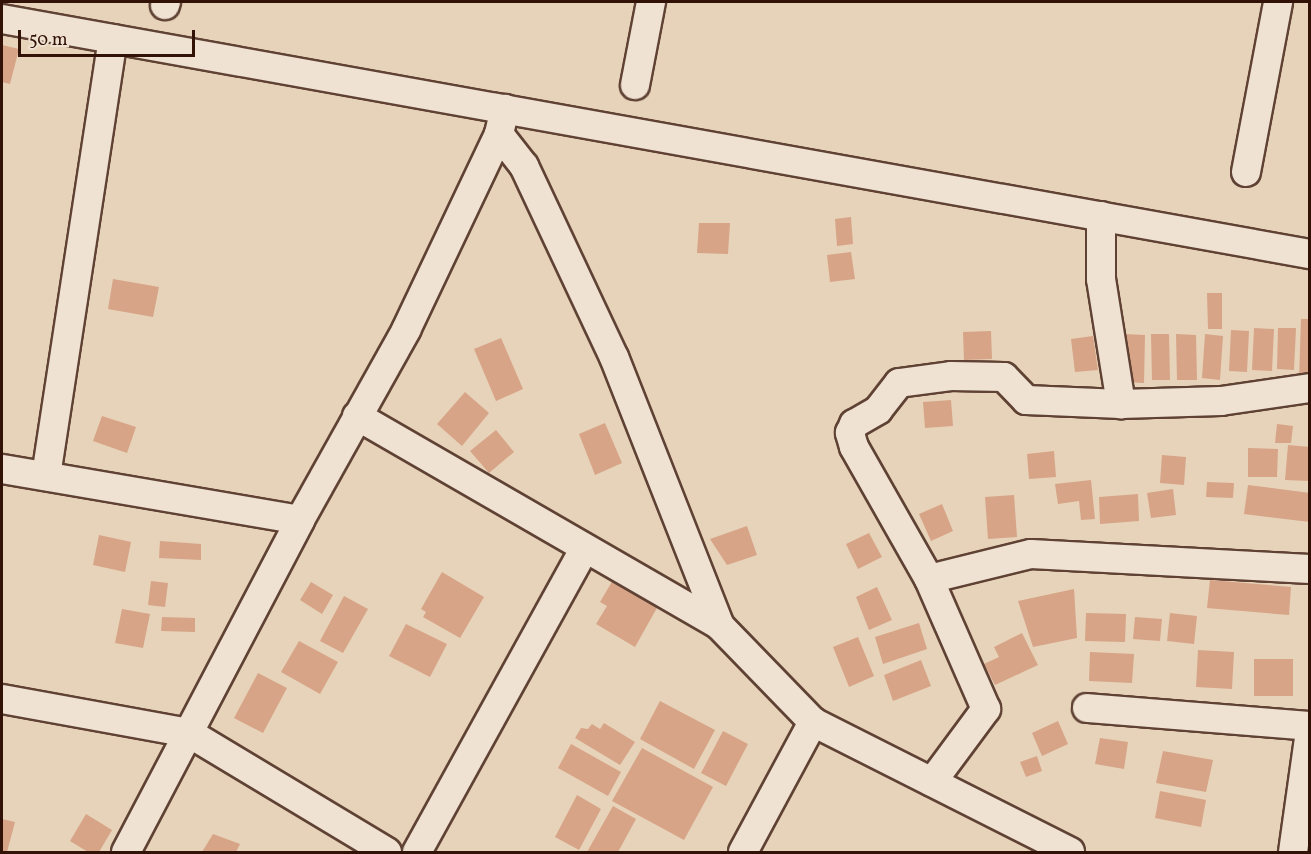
<!DOCTYPE html>
<style>
body{margin:0}
#map{position:relative;width:1311px;height:854px;overflow:hidden;background:#e7d3b9;font-family:Vollkorn,serif}
div>[style]{position:absolute}
[style*='--x']{left:calc(var(--x)*1px);top:calc(var(--y)*1px);width:calc(var(--w)*1px);rotate:calc(var(--a)*1deg)}
.building>*{inset:0;background:#d7a487}
.roads{filter:drop-shadow(2px 0 #5f4234) drop-shadow(-2px 0 #5f4234) drop-shadow(0 2px #5f4234) drop-shadow(0 -2px #5f4234)}
.minor>*{height:28px;margin:-14px;padding:0 14px;transform-origin:14px;border-radius:14px;background:#efe2d2}
span{translate:-50% -50%;white-space:nowrap;text-align:center;line-height:1.15;-webkit-text-stroke:5px #efe2d2;paint-order:stroke}
.frame{position:absolute;inset:0;border:3px solid #321207;pointer-events:none}
.scale{position:absolute;left:18px;top:30px;width:177px;height:27px;box-sizing:border-box;border:3px solid #321207;border-top:0;padding-left:8px;font-size:18px;line-height:21px;white-space:nowrap;color:#321207;-webkit-text-stroke:4px #efe2d2;paint-order:stroke}
</style>
<div id="map">
<div class="building">
<i style="clip-path:polygon(2px 45px,19px 49px,10px 84px,2px 82px)"></i>
<i style="clip-path:polygon(851px 217px,853px 244px,837px 246px,835px 219px)"></i>
<i style="clip-path:polygon(699px 223px,730px 223px,728px 254px,697px 253px)"></i>
<i style="clip-path:polygon(851px 252px,855px 279px,830px 282px,827px 255px)"></i>
<i style="clip-path:polygon(113px 279px,159px 287px,153px 317px,108px 309px)"></i>
<i style="clip-path:polygon(1207px 293px,1222px 293px,1222px 329px,1208px 329px)"></i>
<i style="clip-path:polygon(1301px 319px,1310px 319px,1310px 380px,1299px 380px)"></i>
<i style="clip-path:polygon(1254px 328px,1274px 329px,1272px 371px,1252px 370px)"></i>
<i style="clip-path:polygon(1278px 328px,1296px 328px,1294px 370px,1277px 369px)"></i>
<i style="clip-path:polygon(1231px 330px,1249px 331px,1247px 372px,1229px 371px)"></i>
<i style="clip-path:polygon(991px 331px,992px 359px,964px 360px,963px 332px)"></i>
<i style="clip-path:polygon(1124px 334px,1145px 335px,1144px 383px,1123px 382px)"></i>
<i style="clip-path:polygon(1151px 334px,1169px 334px,1170px 380px,1152px 380px)"></i>
<i style="clip-path:polygon(1176px 334px,1196px 335px,1197px 380px,1177px 380px)"></i>
<i style="clip-path:polygon(1205px 334px,1223px 336px,1220px 380px,1202px 378px)"></i>
<i style="clip-path:polygon(1093px 336px,1098px 370px,1075px 372px,1071px 339px)"></i>
<i style="clip-path:polygon(501px 338px,523px 389px,496px 401px,474px 349px)"></i>
<i style="clip-path:polygon(465px 392px,489px 413px,462px 446px,437px 424px)"></i>
<i style="clip-path:polygon(951px 400px,953px 426px,925px 428px,923px 402px)"></i>
<i style="clip-path:polygon(102px 416px,136px 427px,127px 453px,93px 441px)"></i>
<i style="clip-path:polygon(605px 423px,622px 463px,595px 475px,579px 434px)"></i>
<i style="clip-path:polygon(1277px 424px,1293px 426px,1291px 443px,1275px 443px)"></i>
<i style="clip-path:polygon(496px 430px,514px 452px,489px 473px,470px 451px)"></i>
<i style="clip-path:polygon(1288px 445px,1310px 447px,1309px 481px,1285px 480px)"></i>
<i style="clip-path:polygon(1248px 448px,1278px 449px,1277px 477px,1248px 477px)"></i>
<i style="clip-path:polygon(1054px 451px,1056px 477px,1029px 479px,1027px 454px)"></i>
<i style="clip-path:polygon(1162px 455px,1186px 457px,1184px 485px,1160px 483px)"></i>
<i style="clip-path:polygon(1091px 480px,1095px 519px,1081px 520px,1079px 501px,1058px 504px,1055px 484px)"></i>
<i style="clip-path:polygon(1207px 482px,1234px 483px,1233px 498px,1206px 497px)"></i>
<i style="clip-path:polygon(1248px 485px,1310px 493px,1310px 522px,1244px 514px)"></i>
<i style="clip-path:polygon(1173px 489px,1176px 515px,1151px 518px,1147px 493px)"></i>
<i style="clip-path:polygon(1138px 494px,1139px 521px,1100px 524px,1099px 497px)"></i>
<i style="clip-path:polygon(1014px 495px,1017px 537px,988px 539px,985px 497px)"></i>
<i style="clip-path:polygon(942px 504px,953px 531px,931px 541px,919px 514px)"></i>
<i style="clip-path:polygon(747px 526px,757px 555px,727px 565px,710px 539px)"></i>
<i style="clip-path:polygon(869px 533px,882px 557px,858px 569px,846px 544px)"></i>
<i style="clip-path:polygon(99px 535px,131px 542px,125px 572px,93px 565px)"></i>
<i style="clip-path:polygon(160px 541px,201px 544px,201px 560px,159px 558px)"></i>
<i style="clip-path:polygon(442px 572px,484px 597px,460px 638px,423px 617px,426px 612px,421px 609px)"></i>
<i style="clip-path:polygon(613px 580px,658px 606px,635px 647px,596px 624px,607px 606px,600px 602px)"></i>
<i style="clip-path:polygon(1210px 580px,1291px 587px,1289px 615px,1207px 608px)"></i>
<i style="clip-path:polygon(151px 581px,168px 583px,165px 607px,148px 605px)"></i>
<i style="clip-path:polygon(311px 582px,333px 595px,322px 614px,300px 600px)"></i>
<i style="clip-path:polygon(877px 587px,892px 620px,869px 630px,856px 597px)"></i>
<i style="clip-path:polygon(1074px 589px,1077px 638px,1033px 647px,1018px 601px)"></i>
<i style="clip-path:polygon(344px 596px,368px 609px,343px 653px,320px 641px)"></i>
<i style="clip-path:polygon(122px 609px,150px 614px,143px 648px,115px 643px)"></i>
<i style="clip-path:polygon(1086px 613px,1126px 614px,1125px 642px,1085px 641px)"></i>
<i style="clip-path:polygon(1170px 613px,1197px 616px,1194px 644px,1167px 641px)"></i>
<i style="clip-path:polygon(162px 617px,195px 618px,195px 632px,161px 631px)"></i>
<i style="clip-path:polygon(1135px 617px,1162px 619px,1160px 641px,1133px 639px)"></i>
<i style="clip-path:polygon(919px 623px,927px 649px,883px 664px,875px 637px)"></i>
<i style="clip-path:polygon(406px 624px,447px 644px,430px 677px,389px 656px)"></i>
<i style="clip-path:polygon(1022px 633px,1038px 665px,995px 685px,984px 664px,999px 657px,994px 647px)"></i>
<i style="clip-path:polygon(858px 637px,874px 676px,849px 687px,833px 647px)"></i>
<i style="clip-path:polygon(299px 641px,338px 662px,320px 694px,281px 672px)"></i>
<i style="clip-path:polygon(1198px 650px,1234px 652px,1232px 689px,1196px 687px)"></i>
<i style="clip-path:polygon(1090px 652px,1134px 654px,1132px 683px,1089px 681px)"></i>
<i style="clip-path:polygon(1254px 659px,1293px 659px,1293px 696px,1254px 696px)"></i>
<i style="clip-path:polygon(921px 660px,931px 686px,893px 701px,884px 675px)"></i>
<i style="clip-path:polygon(258px 673px,287px 688px,263px 733px,234px 718px)"></i>
<i style="clip-path:polygon(660px 701px,715px 730px,694px 769px,640px 739px)"></i>
<i style="clip-path:polygon(1058px 721px,1068px 744px,1042px 756px,1032px 733px)"></i>
<i style="clip-path:polygon(604px 723px,635px 742px,620px 765px,575px 738px,581px 728px,588px 729px,592px 724px,600px 729px)"></i>
<i style="clip-path:polygon(723px 731px,748px 744px,726px 786px,701px 773px)"></i>
<i style="clip-path:polygon(1100px 738px,1128px 742px,1124px 769px,1095px 764px)"></i>
<i style="clip-path:polygon(571px 744px,621px 772px,608px 796px,558px 768px)"></i>
<i style="clip-path:polygon(642px 748px,713px 787px,684px 840px,612px 801px)"></i>
<i style="clip-path:polygon(1163px 751px,1213px 760px,1206px 792px,1156px 783px)"></i>
<i style="clip-path:polygon(1037px 756px,1042px 771px,1026px 777px,1020px 762px)"></i>
<i style="clip-path:polygon(1160px 791px,1206px 800px,1201px 827px,1155px 818px)"></i>
<i style="clip-path:polygon(577px 795px,601px 809px,579px 850px,555px 837px)"></i>
<i style="clip-path:polygon(613px 806px,636px 819px,618px 852px,587px 852px)"></i>
<i style="clip-path:polygon(86px 814px,112px 830px,99px 852px,88px 852px,70px 841px)"></i>
<i style="clip-path:polygon(2px 819px,15px 822px,7px 852px,2px 852px)"></i>
<i style="clip-path:polygon(213px 834px,240px 844px,236px 852px,202px 852px)"></i>
</div>
<div class="roads">
<div class="minor">
<i style="--x:165;--y:5;--w:3;--a:-72"></i>
<i style="--x:2;--y:19;--w:1329;--a:10.19"></i>
<i style="--x:635;--y:85;--w:85;--a:-79.1"></i>
<i style="--x:499;--y:134;--w:41;--a:52"></i>
<i style="--x:524;--y:166;--w:211;--a:64.8"></i>
<i style="--x:614;--y:357;--w:289;--a:68.5"></i>
<i style="--x:1246;--y:172;--w:173;--a:-79.3"></i>
<i style="--x:1101;--y:216;--w:63;--a:90"></i>
<i style="--x:1101;--y:279;--w:127;--a:80.9"></i>
<i style="--x:357;--y:416;--w:419;--a:30"></i>
<i style="--x:720;--y:626;--w:134;--a:45.9"></i>
<i style="--x:813;--y:722;--w:288;--a:26.8"></i>
<i style="--x:2;--y:469;--w:302;--a:9.7"></i>
<i style="--x:46;--y:476;--w:442;--a:-81.3"></i>
<i style="--x:929;--y:579;--w:105;--a:-13.8"></i>
<i style="--x:1031;--y:554;--w:279;--a:3.1"></i>
<i style="--x:2;--y:699;--w:190;--a:10.3"></i>
<i style="--x:189;--y:733;--w:231;--a:31"></i>
<i style="--x:1087;--y:708;--w:224;--a:4.6"></i>
<i style="--x:932;--y:782;--w:91;--a:-53.5"></i>
<i style="--x:986;--y:709;--w:142;--a:-113.7"></i>
<i style="--x:929;--y:579;--w:152;--a:-119.6"></i>
<i style="--x:854;--y:447;--w:15;--a:-106"></i>
<i style="--x:850;--y:433;--w:10;--a:-66"></i>
<i style="--x:854;--y:424;--w:28;--a:-30"></i>
<i style="--x:878;--y:410;--w:34;--a:-52"></i>
<i style="--x:899;--y:383;--w:52;--a:-7.7"></i>
<i style="--x:951;--y:376;--w:53;--a:1.1"></i>
<i style="--x:1004;--y:377;--w:32;--a:46"></i>
<i style="--x:1026;--y:400;--w:95;--a:2.4"></i>
<i style="--x:1121;--y:404;--w:100;--a:-1.7"></i>
<i style="--x:1221;--y:401;--w:90;--a:-8.3"></i>
<i style="--x:126;--y:852;--w:375;--a:-62.3"></i>
<i style="--x:300;--y:520;--w:218;--a:-60.8"></i>
<i style="--x:406;--y:330;--w:217;--a:-64.6"></i>
<i style="--x:499;--y:134;--w:26;--a:-77"></i>
<i style="--x:417;--y:852;--w:347;--a:-61.1"></i>
<i style="--x:743;--y:852;--w:148;--a:-61.7"></i>
<i style="--x:1293;--y:852;--w:122;--a:-82"></i>
</div>
</div>
<div class="frame"></div>
<div class="scale">50 m</div>
</div>
